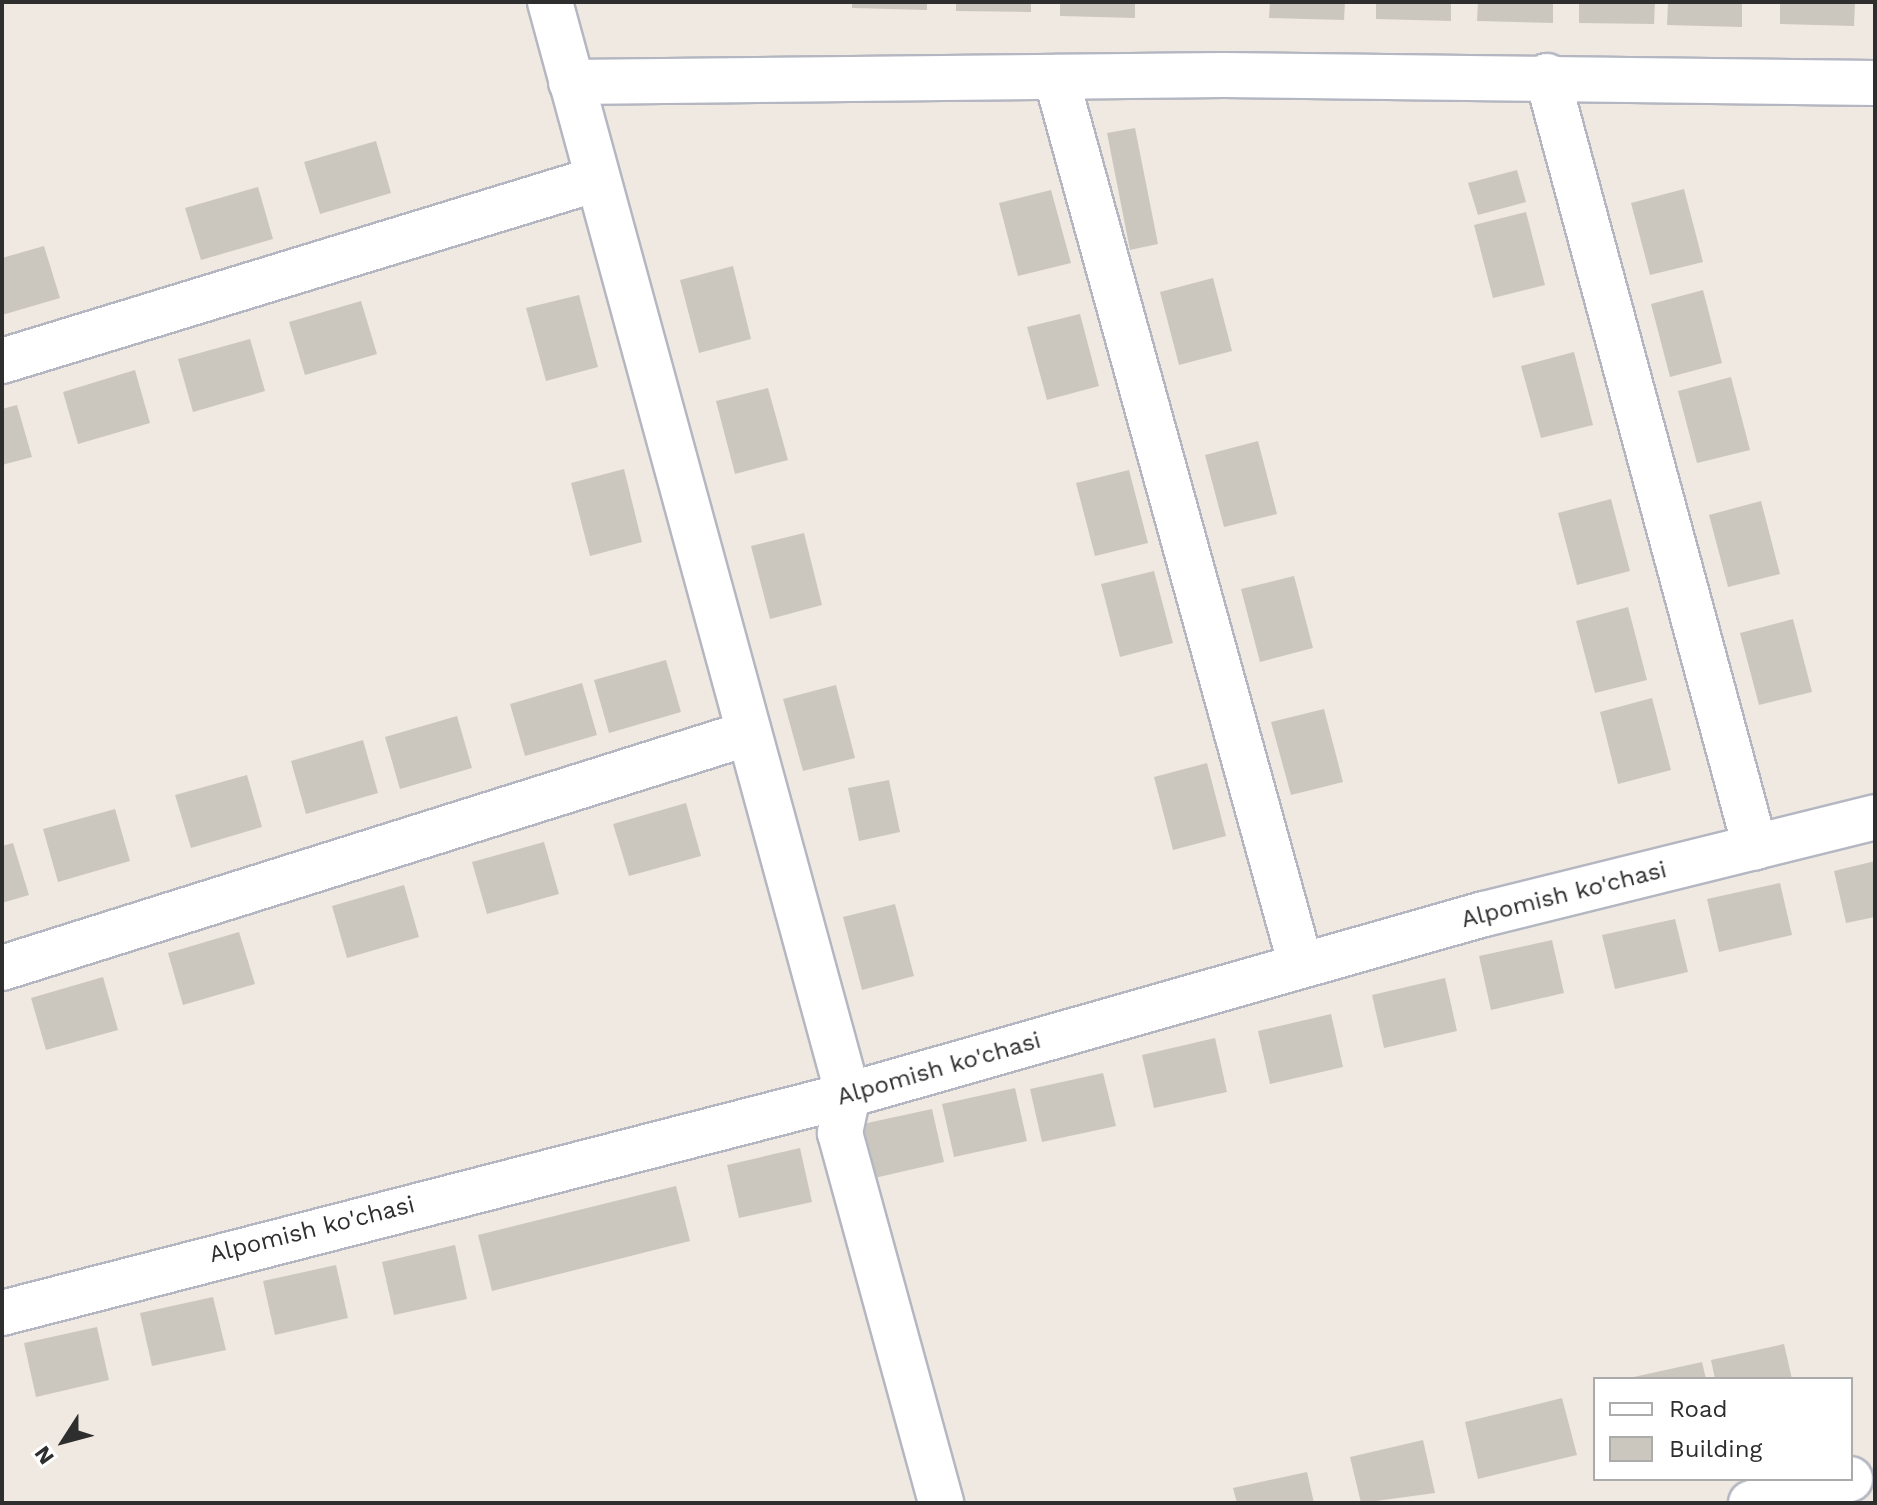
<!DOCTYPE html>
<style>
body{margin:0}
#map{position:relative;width:1877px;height:1505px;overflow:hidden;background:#efe9e1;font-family:"Work Sans",sans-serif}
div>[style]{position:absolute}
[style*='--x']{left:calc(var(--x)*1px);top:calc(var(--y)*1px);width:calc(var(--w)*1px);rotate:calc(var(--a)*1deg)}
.building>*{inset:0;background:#cbc7bf}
.roads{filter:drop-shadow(2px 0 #b4b7c1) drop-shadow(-2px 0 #b4b7c1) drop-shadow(0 2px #b4b7c1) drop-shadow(0 -2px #b4b7c1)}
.minor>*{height:44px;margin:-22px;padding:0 22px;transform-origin:22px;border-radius:22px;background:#fff}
span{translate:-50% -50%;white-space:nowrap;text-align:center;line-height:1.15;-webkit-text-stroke:7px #fff;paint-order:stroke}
.street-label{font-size:24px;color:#2e2e2e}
.frame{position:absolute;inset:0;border:4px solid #2e2e2e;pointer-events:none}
.legend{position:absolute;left:1593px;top:1377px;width:260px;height:104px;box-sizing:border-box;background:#fff;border:2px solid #ababab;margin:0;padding:10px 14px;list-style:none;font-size:24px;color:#2e2e2e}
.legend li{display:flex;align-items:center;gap:16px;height:40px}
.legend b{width:40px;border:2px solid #ababab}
.north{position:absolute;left:24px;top:1401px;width:80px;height:80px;-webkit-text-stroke:6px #fff;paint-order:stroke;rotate:234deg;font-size:22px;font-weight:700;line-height:32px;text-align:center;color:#2e2e2e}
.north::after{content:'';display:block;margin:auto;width:28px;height:36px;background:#2e2e2e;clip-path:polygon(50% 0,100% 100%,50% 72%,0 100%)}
</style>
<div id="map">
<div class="building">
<i style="clip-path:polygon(852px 2px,927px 2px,927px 10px,852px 8px)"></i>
<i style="clip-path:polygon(956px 2px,1031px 2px,1031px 12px,956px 11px)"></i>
<i style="clip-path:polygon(1060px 2px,1135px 2px,1135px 18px,1060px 16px)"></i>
<i style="clip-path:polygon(1270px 2px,1345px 2px,1344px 20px,1269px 18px)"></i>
<i style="clip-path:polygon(1376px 2px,1451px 2px,1451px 21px,1376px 19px)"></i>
<i style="clip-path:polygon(1478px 2px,1553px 2px,1553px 23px,1477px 21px)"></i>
<i style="clip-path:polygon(1579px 2px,1655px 2px,1654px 24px,1579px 23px)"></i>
<i style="clip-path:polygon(1668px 2px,1742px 2px,1742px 27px,1667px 25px)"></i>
<i style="clip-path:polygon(1780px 2px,1855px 2px,1854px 26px,1780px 24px)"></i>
<i style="clip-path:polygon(1135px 128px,1158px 244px,1130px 250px,1107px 133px)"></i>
<i style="clip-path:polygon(376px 141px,391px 193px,320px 214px,304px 162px)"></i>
<i style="clip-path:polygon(1517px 170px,1526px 202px,1478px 215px,1468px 183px)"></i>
<i style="clip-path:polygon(258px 187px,273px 239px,201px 260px,185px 208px)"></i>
<i style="clip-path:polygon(1684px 189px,1703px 262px,1650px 275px,1631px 203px)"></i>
<i style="clip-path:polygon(1051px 190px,1071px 263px,1018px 276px,999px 203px)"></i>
<i style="clip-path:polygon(1526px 212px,1545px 285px,1493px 298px,1474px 225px)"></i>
<i style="clip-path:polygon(44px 246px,60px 298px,2px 315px,2px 258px)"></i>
<i style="clip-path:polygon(733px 266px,751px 339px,699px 353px,680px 280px)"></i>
<i style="clip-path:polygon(1213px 278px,1232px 351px,1179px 365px,1160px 292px)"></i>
<i style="clip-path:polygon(1703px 290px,1722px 363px,1670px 377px,1651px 304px)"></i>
<i style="clip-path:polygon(579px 295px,598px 367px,546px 381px,526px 308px)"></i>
<i style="clip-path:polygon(361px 301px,377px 354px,305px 375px,289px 322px)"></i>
<i style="clip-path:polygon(1080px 314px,1099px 386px,1047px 400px,1027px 327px)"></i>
<i style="clip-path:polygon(250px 339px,265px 391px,193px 412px,178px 359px)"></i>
<i style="clip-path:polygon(1574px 352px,1593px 425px,1541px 438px,1521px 366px)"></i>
<i style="clip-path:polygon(135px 370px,150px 423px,78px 444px,63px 392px)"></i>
<i style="clip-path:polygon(1731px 377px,1750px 450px,1697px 463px,1678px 391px)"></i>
<i style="clip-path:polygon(768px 388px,788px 460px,735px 474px,716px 401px)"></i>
<i style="clip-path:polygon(17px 405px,32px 457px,2px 465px,2px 409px)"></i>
<i style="clip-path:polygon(1258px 441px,1277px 514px,1224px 527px,1205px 455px)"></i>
<i style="clip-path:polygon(624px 469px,642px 542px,590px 556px,571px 483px)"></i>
<i style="clip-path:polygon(1129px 470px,1148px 543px,1095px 556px,1076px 483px)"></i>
<i style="clip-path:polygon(1611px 499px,1630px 571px,1577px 585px,1558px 513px)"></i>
<i style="clip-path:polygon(1761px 501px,1780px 574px,1728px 587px,1709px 515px)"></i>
<i style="clip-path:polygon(804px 533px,822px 605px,770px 619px,751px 546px)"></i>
<i style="clip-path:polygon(1154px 571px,1173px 643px,1120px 657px,1101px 584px)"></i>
<i style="clip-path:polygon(1294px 576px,1313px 648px,1260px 662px,1241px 589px)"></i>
<i style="clip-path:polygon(1628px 607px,1647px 680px,1595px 693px,1576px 621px)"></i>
<i style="clip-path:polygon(1793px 619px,1812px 692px,1759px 705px,1740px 633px)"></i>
<i style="clip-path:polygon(666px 660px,681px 712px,609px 733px,594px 680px)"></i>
<i style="clip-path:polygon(582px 683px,597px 735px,525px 756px,510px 704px)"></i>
<i style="clip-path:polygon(836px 685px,855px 758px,803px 771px,783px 699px)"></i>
<i style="clip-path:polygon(1652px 698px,1671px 770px,1618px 784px,1600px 712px)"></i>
<i style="clip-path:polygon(1324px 709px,1343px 782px,1291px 795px,1271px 722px)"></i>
<i style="clip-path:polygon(457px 716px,472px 768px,400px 789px,385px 737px)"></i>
<i style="clip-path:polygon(363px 740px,378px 793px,306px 814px,291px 761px)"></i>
<i style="clip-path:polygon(1207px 763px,1226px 836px,1173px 850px,1154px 777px)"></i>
<i style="clip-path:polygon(247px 775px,262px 827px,191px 848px,175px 795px)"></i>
<i style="clip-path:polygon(889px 780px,900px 832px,859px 841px,848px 788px)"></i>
<i style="clip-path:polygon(686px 803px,701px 856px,629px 876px,613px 824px)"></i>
<i style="clip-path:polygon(115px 809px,130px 861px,58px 882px,43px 829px)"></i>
<i style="clip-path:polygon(544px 842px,559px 894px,487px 914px,472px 862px)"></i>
<i style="clip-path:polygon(13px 843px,29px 895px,2px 903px,2px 846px)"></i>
<i style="clip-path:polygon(1875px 861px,1875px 917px,1846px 923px,1834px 871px)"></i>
<i style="clip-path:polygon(1780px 883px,1792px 935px,1719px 952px,1707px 899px)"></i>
<i style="clip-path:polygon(404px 885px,419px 937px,347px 958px,332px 906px)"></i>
<i style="clip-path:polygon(895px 904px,914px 976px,862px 990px,843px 917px)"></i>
<i style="clip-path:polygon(1675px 919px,1688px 972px,1615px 989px,1602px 935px)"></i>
<i style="clip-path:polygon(239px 932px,255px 984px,183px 1005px,168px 953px)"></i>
<i style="clip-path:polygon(1552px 940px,1564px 993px,1491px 1010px,1479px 956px)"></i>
<i style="clip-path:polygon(103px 977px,118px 1030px,46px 1050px,31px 998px)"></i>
<i style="clip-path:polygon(1445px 978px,1457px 1031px,1384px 1048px,1372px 995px)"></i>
<i style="clip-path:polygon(1331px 1014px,1343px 1067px,1270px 1084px,1258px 1031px)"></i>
<i style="clip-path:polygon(1215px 1038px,1227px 1092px,1154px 1108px,1142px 1055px)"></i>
<i style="clip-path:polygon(1103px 1073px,1116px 1126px,1042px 1142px,1030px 1089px)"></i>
<i style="clip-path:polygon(1015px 1088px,1027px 1141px,954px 1157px,942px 1104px)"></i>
<i style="clip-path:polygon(932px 1109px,944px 1162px,870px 1179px,858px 1125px)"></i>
<i style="clip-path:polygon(800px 1148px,812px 1202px,739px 1218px,727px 1165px)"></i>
<i style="clip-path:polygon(676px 1186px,690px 1241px,492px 1291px,478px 1235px)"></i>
<i style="clip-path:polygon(455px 1245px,467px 1299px,394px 1315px,382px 1262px)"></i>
<i style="clip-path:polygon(336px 1265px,348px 1318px,275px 1335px,263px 1281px)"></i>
<i style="clip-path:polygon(213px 1297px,226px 1350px,152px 1366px,140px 1313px)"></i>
<i style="clip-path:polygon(97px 1327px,109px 1380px,36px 1397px,24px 1343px)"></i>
<i style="clip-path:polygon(1784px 1344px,1792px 1379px,1715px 1379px,1711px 1360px)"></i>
<i style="clip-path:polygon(1702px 1362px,1706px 1379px,1629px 1379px,1629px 1378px)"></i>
<i style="clip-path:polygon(1562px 1398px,1577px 1455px,1478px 1479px,1465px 1422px)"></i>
<i style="clip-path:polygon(1423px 1440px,1435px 1493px,1361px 1503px,1350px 1457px)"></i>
<i style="clip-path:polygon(1307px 1472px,1314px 1503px,1237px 1503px,1233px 1488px)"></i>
</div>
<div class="roads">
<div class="minor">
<i style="--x:550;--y:2;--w:1133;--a:74.75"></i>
<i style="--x:848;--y:1095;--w:39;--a:102"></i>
<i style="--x:840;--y:1133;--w:384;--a:74.7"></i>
<i style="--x:1547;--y:76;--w:799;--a:74.9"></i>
<i style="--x:1056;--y:77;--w:922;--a:74.59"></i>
<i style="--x:571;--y:82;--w:653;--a:-0.61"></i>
<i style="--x:1224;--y:75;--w:651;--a:0.7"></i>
<i style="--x:2;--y:361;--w:622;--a:-17.01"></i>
<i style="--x:2;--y:968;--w:783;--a:-17.46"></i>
<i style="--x:2;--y:1313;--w:874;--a:-14.45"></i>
<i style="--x:848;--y:1095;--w:661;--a:-15.89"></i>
<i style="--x:1484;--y:914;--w:403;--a:-13.9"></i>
<i style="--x:1751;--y:1503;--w:102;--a:-13.6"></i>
</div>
</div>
<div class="street-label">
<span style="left:1564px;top:895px;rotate:-14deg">Alpomish ko'chasi</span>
<span style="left:939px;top:1069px;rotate:-16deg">Alpomish ko'chasi</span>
<span style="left:312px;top:1230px;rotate:-14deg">Alpomish ko'chasi</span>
</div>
<div class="frame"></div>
<ul class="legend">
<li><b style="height:10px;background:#fff"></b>Road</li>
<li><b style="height:22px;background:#cbc7bf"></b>Building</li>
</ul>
<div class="north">N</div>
</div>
